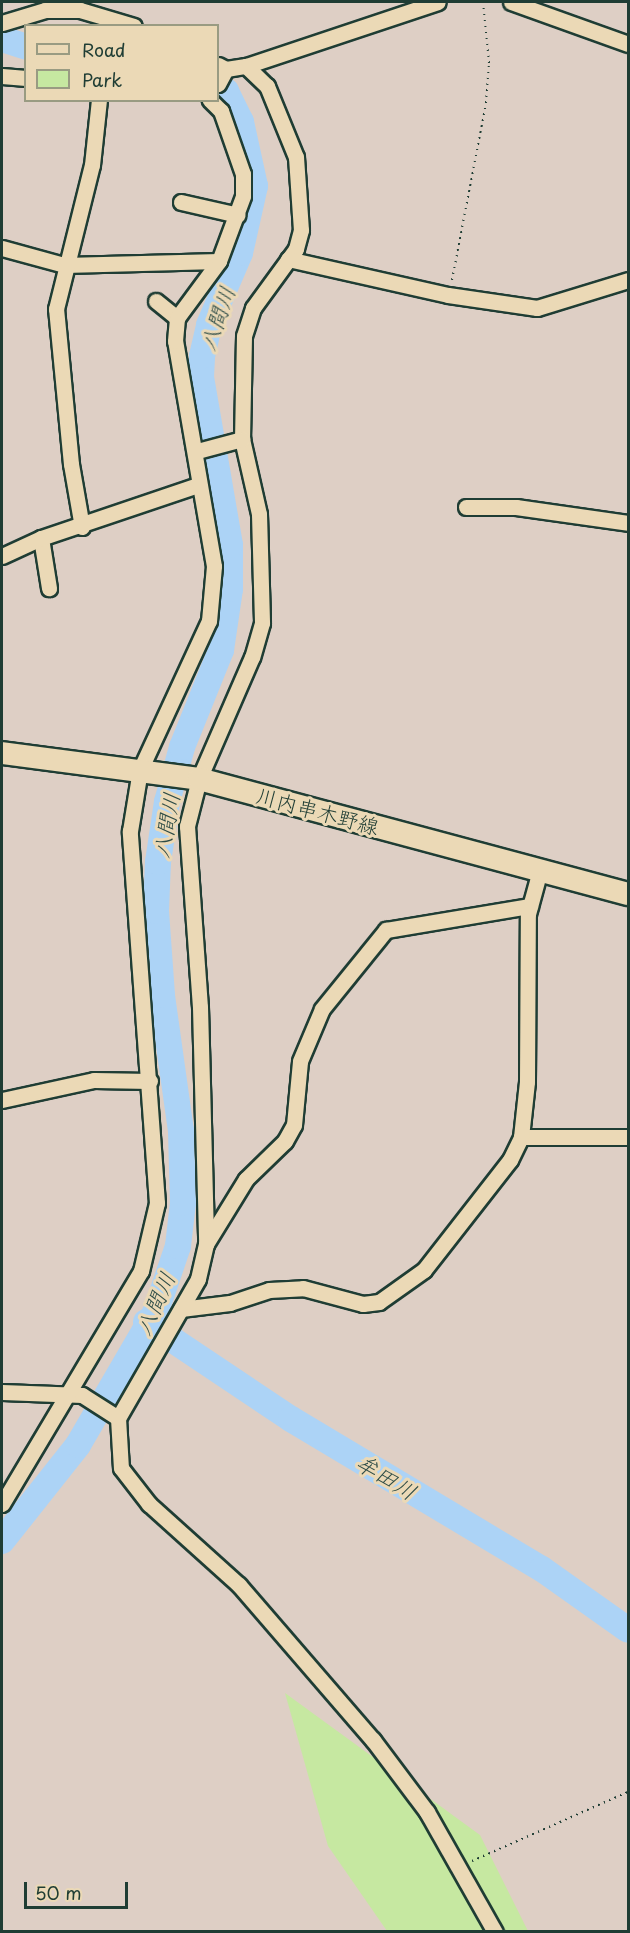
<!DOCTYPE html>
<meta charset="utf-8">
<style>
body{margin:0}
#map{position:relative;width:630px;height:1933px;overflow:hidden;background:#decfc5;font-family:"Playpen Sans","Klee One",sans-serif}
div>[style]{position:absolute}
[style*='--x']{left:calc(var(--x)*1px);top:calc(var(--y)*1px);width:calc(var(--w)*1px);rotate:calc(var(--a)*1deg)}
.green>*{inset:0;background:#c6e8a1}
.river>*{height:26px;margin:-13px;padding:0 13px;transform-origin:13px;border-radius:13px;background:#acd3f6}
.path>*{height:2px;margin-top:-1px;transform-origin:0;background:repeating-linear-gradient(90deg,#1f3d34 0 1.5px,transparent 0 6px)}
.roads{filter:drop-shadow(2px 0 #1f3d34) drop-shadow(-2px 0 #1f3d34) drop-shadow(0 2px #1f3d34) drop-shadow(0 -2px #1f3d34)}
.minor>*{height:15px;margin:-7.5px;padding:0 7.5px;transform-origin:7.5px;border-radius:7.5px;background:#ebd9b6}
.primary>*{height:22px;margin:-11px;padding:0 11px;transform-origin:11px;border-radius:11px;background:#ebd9b6}
span{translate:-50% -50%;white-space:nowrap;text-align:center;line-height:1.15;-webkit-text-stroke:6px #ebd9b6;paint-order:stroke}
.street-label{font-size:21px;color:#1f3d34}
.water-label{font-size:22px;color:#2d4c47;font-style:italic}
.frame{position:absolute;inset:0;border:3px solid #1f3d34;pointer-events:none}
.legend{position:absolute;left:24px;top:24px;width:195px;height:78px;box-sizing:border-box;background:#ebd9b6;border:2px solid #999b82;margin:0;padding:8px 10px;list-style:none;font-size:18px;color:#1f3d34}
.legend li{display:flex;align-items:center;gap:12px;height:30px}
.legend b{width:30px;border:2px solid #999b82}
.scale{position:absolute;left:24px;top:1882px;width:104px;height:27px;box-sizing:border-box;border:3px solid #1f3d34;border-top:0;padding-left:8px;font-size:18px;line-height:21px;white-space:nowrap;color:#1f3d34;-webkit-text-stroke:4px #ebd9b6;paint-order:stroke}
</style>
<div id="map">
<div class="green">
<i style="clip-path:polygon(285px 1693px,480px 1835px,528px 1931px,387px 1931px,328px 1846px)"></i>
</div>
<div class="river">
<i style="--x:2;--y:39;--w:25;--a:18"></i>
<i style="--x:146;--y:1322;--w:174;--a:33.8"></i>
<i style="--x:291;--y:1419;--w:292;--a:30.9"></i>
<i style="--x:542;--y:1569;--w:105;--a:35.3"></i>
<i style="--x:2;--y:1541;--w:122;--a:-51.6"></i>
<i style="--x:78;--y:1445;--w:155;--a:-59.8"></i>
<i style="--x:156;--y:1311;--w:69;--a:-71.3"></i>
<i style="--x:178;--y:1246;--w:43;--a:-83.4"></i>
<i style="--x:183;--y:1203;--w:72;--a:-91.6"></i>
<i style="--x:181;--y:1131;--w:137;--a:-98"></i>
<i style="--x:162;--y:995;--w:84;--a:-94.1"></i>
<i style="--x:156;--y:911;--w:49;--a:-87.7"></i>
<i style="--x:158;--y:862;--w:61;--a:-81.5"></i>
<i style="--x:167;--y:802;--w:57;--a:-74.7"></i>
<i style="--x:182;--y:747;--w:105;--a:-68.1"></i>
<i style="--x:221;--y:650;--w:62;--a:-81.6"></i>
<i style="--x:230;--y:589;--w:44;--a:-90"></i>
<i style="--x:230;--y:545;--w:170;--a:-99.8"></i>
<i style="--x:201;--y:377;--w:21;--a:-87"></i>
<i style="--x:202;--y:356;--w:32;--a:-77"></i>
<i style="--x:209;--y:325;--w:78;--a:-66.7"></i>
<i style="--x:240;--y:253;--w:69;--a:-77.4"></i>
<i style="--x:255;--y:186;--w:66;--a:-102.3"></i>
<i style="--x:241;--y:122;--w:34;--a:-116"></i>
<i style="--x:226;--y:91;--w:9;--a:-153"></i>
</div>
<div class="path">
<i style="--x:452;--y:280;--w:180;--a:-79.1"></i>
<i style="--x:486;--y:103;--w:40;--a:-85.7"></i>
<i style="--x:489;--y:63;--w:61;--a:-95.6"></i>
<i style="--x:472;--y:1861;--w:171;--a:-23.9"></i>
</div>
<div class="roads">
<div class="minor">
<i style="--x:511;--y:2;--w:124;--a:19.7"></i>
<i style="--x:2;--y:23;--w:45;--a:-16.8"></i>
<i style="--x:45;--y:10;--w:35;--a:0"></i>
<i style="--x:80;--y:10;--w:56;--a:16.5"></i>
<i style="--x:218;--y:65;--w:9;--a:27"></i>
<i style="--x:226;--y:69;--w:20;--a:-9"></i>
<i style="--x:246;--y:66;--w:202;--a:-18.4"></i>
<i style="--x:246;--y:66;--w:29;--a:44"></i>
<i style="--x:267;--y:86;--w:77;--a:67.8"></i>
<i style="--x:296;--y:157;--w:73;--a:86.1"></i>
<i style="--x:301;--y:230;--w:20;--a:105"></i>
<i style="--x:296;--y:249;--w:73;--a:126.1"></i>
<i style="--x:253;--y:308;--w:29;--a:108"></i>
<i style="--x:244;--y:336;--w:103;--a:91.1"></i>
<i style="--x:242;--y:439;--w:77;--a:77.2"></i>
<i style="--x:259;--y:514;--w:109;--a:88.4"></i>
<i style="--x:262;--y:623;--w:35;--a:106"></i>
<i style="--x:252;--y:657;--w:133;--a:113.5"></i>
<i style="--x:199;--y:779;--w:49;--a:104.3"></i>
<i style="--x:187;--y:826;--w:181;--a:85.9"></i>
<i style="--x:200;--y:1007;--w:237;--a:88.5"></i>
<i style="--x:206;--y:1244;--w:36;--a:103"></i>
<i style="--x:198;--y:1279;--w:160;--a:119.9"></i>
<i style="--x:118;--y:1418;--w:50;--a:86.6"></i>
<i style="--x:121;--y:1468;--w:46;--a:52.1"></i>
<i style="--x:149;--y:1504;--w:121;--a:42"></i>
<i style="--x:239;--y:1585;--w:205;--a:49.2"></i>
<i style="--x:373;--y:1740;--w:90;--a:53.1"></i>
<i style="--x:427;--y:1812;--w:138;--a:60.5"></i>
<i style="--x:2;--y:76;--w:24;--a:5"></i>
<i style="--x:218;--y:84;--w:17;--a:-62"></i>
<i style="--x:181;--y:202;--w:58;--a:12.8"></i>
<i style="--x:2;--y:248;--w:64;--a:15.3"></i>
<i style="--x:64;--y:265;--w:155;--a:-1.5"></i>
<i style="--x:288;--y:259;--w:164;--a:12.7"></i>
<i style="--x:448;--y:295;--w:90;--a:8.3"></i>
<i style="--x:537;--y:308;--w:95;--a:-17.1"></i>
<i style="--x:156;--y:301;--w:27;--a:39"></i>
<i style="--x:197;--y:451;--w:47;--a:-14.9"></i>
<i style="--x:466;--y:507;--w:50;--a:0"></i>
<i style="--x:516;--y:507;--w:113;--a:8.1"></i>
<i style="--x:82;--y:527;--w:64;--a:-99.9"></i>
<i style="--x:71;--y:464;--w:156;--a:-95.5"></i>
<i style="--x:56;--y:309;--w:148;--a:-76"></i>
<i style="--x:92;--y:165;--w:65;--a:-83.9"></i>
<i style="--x:41;--y:538;--w:51;--a:80.9"></i>
<i style="--x:2;--y:556;--w:43;--a:-24.8"></i>
<i style="--x:41;--y:538;--w:166;--a:-18.7"></i>
<i style="--x:2;--y:1100;--w:94;--a:-12.3"></i>
<i style="--x:94;--y:1080;--w:56;--a:1"></i>
<i style="--x:521;--y:1137;--w:107;--a:0"></i>
<i style="--x:206;--y:1244;--w:76;--a:-58.4"></i>
<i style="--x:246;--y:1179;--w:54;--a:-44.3"></i>
<i style="--x:285;--y:1141;--w:18;--a:-61"></i>
<i style="--x:294;--y:1125;--w:64;--a:-84.6"></i>
<i style="--x:300;--y:1061;--w:56;--a:-67.1"></i>
<i style="--x:322;--y:1009;--w:102;--a:-51"></i>
<i style="--x:386;--y:930;--w:146;--a:-9.5"></i>
<i style="--x:181;--y:1309;--w:49;--a:-7"></i>
<i style="--x:230;--y:1303;--w:41;--a:-18.4"></i>
<i style="--x:269;--y:1290;--w:34;--a:-3"></i>
<i style="--x:303;--y:1288;--w:62;--a:14.9"></i>
<i style="--x:363;--y:1304;--w:16;--a:-7"></i>
<i style="--x:379;--y:1302;--w:55;--a:-35.4"></i>
<i style="--x:424;--y:1270;--w:140;--a:-52"></i>
<i style="--x:510;--y:1160;--w:25;--a:-64"></i>
<i style="--x:521;--y:1137;--w:55;--a:-83.8"></i>
<i style="--x:527;--y:1082;--w:168;--a:-89.7"></i>
<i style="--x:528;--y:914;--w:46;--a:-74.7"></i>
<i style="--x:2;--y:1392;--w:80;--a:2.1"></i>
<i style="--x:82;--y:1395;--w:43;--a:32.6"></i>
<i style="--x:2;--y:1504;--w:271;--a:-59.2"></i>
<i style="--x:141;--y:1271;--w:70;--a:-76.8"></i>
<i style="--x:157;--y:1203;--w:373;--a:-94.2"></i>
<i style="--x:130;--y:831;--w:62;--a:-80.7"></i>
<i style="--x:140;--y:770;--w:164;--a:-65.2"></i>
<i style="--x:209;--y:621;--w:55;--a:-84.8"></i>
<i style="--x:214;--y:566;--w:228;--a:-99.8"></i>
<i style="--x:175;--y:341;--w:23;--a:-85"></i>
<i style="--x:177;--y:318;--w:71;--a:-53.6"></i>
<i style="--x:219;--y:261;--w:69;--a:-69.7"></i>
<i style="--x:243;--y:196;--w:22;--a:-90"></i>
<i style="--x:243;--y:174;--w:67;--a:-109.2"></i>
<i style="--x:221;--y:111;--w:16;--a:-135"></i>
</div>
<div class="primary">
<i style="--x:2;--y:753;--w:199;--a:7.5"></i>
<i style="--x:199;--y:779;--w:444;--a:15"></i>
</div>
</div>
<div class="street-label">
<span style="left:318px;top:810px;rotate:15deg">川内串木野線</span>
</div>
<div class="water-label">
<span style="left:216px;top:318px;rotate:-71deg">八間川</span>
<span style="left:165px;top:825px;rotate:-80deg">八間川</span>
<span style="left:154px;top:1303px;rotate:-66deg">八間川</span>
<span style="left:387px;top:1476px;rotate:31deg">牟田川</span>
</div>
<div class="frame"></div>
<ul class="legend">
<li><b style="height:8px;background:#ebd9b6"></b>Road</li>
<li><b style="height:16px;background:#c6e8a1"></b>Park</li>
</ul>
<div class="scale">50 m</div>
</div>
